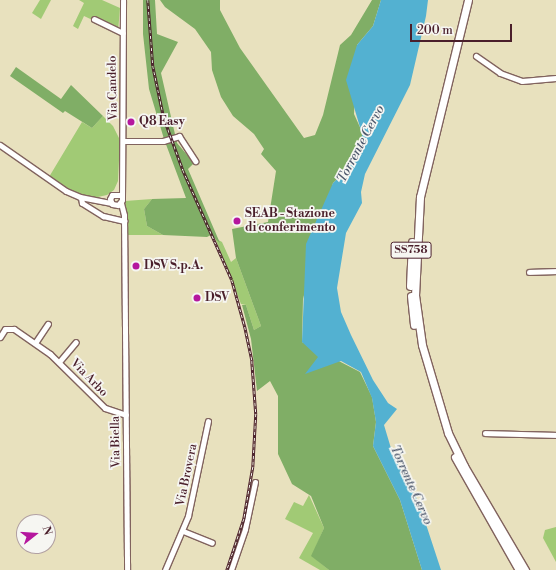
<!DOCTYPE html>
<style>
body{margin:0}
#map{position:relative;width:556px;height:570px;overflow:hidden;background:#e8e1be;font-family:"Libre Bodoni",serif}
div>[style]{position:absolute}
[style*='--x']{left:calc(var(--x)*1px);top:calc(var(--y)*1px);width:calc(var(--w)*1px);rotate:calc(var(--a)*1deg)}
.green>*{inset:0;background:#a1ca75}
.forest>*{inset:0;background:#80ae66}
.water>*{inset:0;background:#53b1d1}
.roads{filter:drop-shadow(1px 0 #81635e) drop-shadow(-1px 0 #81635e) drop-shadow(0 1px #81635e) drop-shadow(0 -1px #81635e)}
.minor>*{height:5px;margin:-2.5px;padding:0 2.5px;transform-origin:2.5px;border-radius:2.5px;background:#fff}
.highway>*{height:7px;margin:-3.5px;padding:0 3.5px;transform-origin:3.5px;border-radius:3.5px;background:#fff}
.rail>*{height:2.5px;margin-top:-1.25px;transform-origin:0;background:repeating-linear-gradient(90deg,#f6f6f2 0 3px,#4a1f2b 0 6px);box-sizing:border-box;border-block:1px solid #4a1f2b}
.dots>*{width:11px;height:11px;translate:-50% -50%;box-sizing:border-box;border:2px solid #f6f6f2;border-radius:50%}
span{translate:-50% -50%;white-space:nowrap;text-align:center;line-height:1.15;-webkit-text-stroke:3.5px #f6f6f2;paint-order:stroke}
.shield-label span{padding:1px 3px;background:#f6f6f2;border:1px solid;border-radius:3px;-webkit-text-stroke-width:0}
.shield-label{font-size:11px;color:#4a1f2b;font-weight:700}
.street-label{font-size:12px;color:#4a1f2b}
.poi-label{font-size:12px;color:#4a1f2b;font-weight:700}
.left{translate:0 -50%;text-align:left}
.water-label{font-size:13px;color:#4e596d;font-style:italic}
.north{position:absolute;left:16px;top:514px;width:40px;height:40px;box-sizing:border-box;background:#f6f6f2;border:1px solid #b1a0a2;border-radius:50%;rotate:73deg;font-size:11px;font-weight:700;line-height:16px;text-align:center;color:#4a1f2b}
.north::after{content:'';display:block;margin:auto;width:14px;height:18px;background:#b5179e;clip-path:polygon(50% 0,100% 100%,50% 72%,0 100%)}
.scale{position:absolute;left:410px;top:24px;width:102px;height:18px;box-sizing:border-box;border:2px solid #4a1f2b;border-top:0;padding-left:5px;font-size:12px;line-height:14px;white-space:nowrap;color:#4a1f2b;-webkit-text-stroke:3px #f6f6f2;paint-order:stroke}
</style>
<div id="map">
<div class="green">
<i style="clip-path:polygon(40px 0,51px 0,41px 19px,32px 13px)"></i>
<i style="clip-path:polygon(79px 0,102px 0,120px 8px,118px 32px,84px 16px,78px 29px,73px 26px,84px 3px)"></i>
<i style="clip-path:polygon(103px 116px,113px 126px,120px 140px,118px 181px,114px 190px,107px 195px,93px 198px,72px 192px,49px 177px,82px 122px,92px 128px)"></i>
<i style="clip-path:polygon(152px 199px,144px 209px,147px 226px,163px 235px,127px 235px,125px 201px)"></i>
<i style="clip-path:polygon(215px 238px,222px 242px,231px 262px,236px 258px,261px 326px,254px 330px,246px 305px,241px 304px)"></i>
<i style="clip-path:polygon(309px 495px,324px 528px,312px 556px,329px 570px,320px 570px,299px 558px,313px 533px,285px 519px,294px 502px,303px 506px)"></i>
<i style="clip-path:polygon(556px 527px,556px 562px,543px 538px,545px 530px)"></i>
</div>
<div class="forest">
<i style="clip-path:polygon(143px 0,155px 0,157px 34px,178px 42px,161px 73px,177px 143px,194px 163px,188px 169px,220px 243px,211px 235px,207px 237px,163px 235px,147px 226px,144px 209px,152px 199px,186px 198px,164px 139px,149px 89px,143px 34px)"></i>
<i style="clip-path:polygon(160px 0,220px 0,220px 10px,240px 48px,304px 138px,315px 135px,323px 115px,340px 45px,351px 35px,372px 0,381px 0,373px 26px,357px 45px,354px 114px,363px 134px,362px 144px,348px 169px,333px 183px,303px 299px,302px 342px,360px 372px,372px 397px,376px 422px,373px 446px,400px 500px,422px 570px,329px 570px,311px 556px,324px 528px,311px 496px,292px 484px,278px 454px,278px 396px,270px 381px,257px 391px,251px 339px,242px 305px,246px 305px,254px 330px,261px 326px,236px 258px,232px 229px,268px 222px,276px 171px,261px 154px,264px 149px,254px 134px,233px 116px,221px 97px,212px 70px,211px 52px,195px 29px,165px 7px)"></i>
<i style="clip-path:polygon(16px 67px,61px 99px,71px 85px,103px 116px,92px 128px,65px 111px,63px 113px,10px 76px)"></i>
</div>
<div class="water">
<i style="clip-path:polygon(381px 0,428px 0,426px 16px,410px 85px,365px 174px,361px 192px,362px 203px,346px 233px,337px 288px,341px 312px,351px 335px,373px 380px,388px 403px,397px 409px,384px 425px,393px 455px,419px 503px,441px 570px,422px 570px,400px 500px,373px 446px,376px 422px,372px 398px,361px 372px,341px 361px,305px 374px,318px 357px,302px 342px,306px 244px,333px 183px,348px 169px,362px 145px,362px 134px,346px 80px,357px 45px,373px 26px)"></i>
</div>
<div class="roads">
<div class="minor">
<i style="--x:94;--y:19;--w:32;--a:26"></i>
<i style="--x:476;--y:56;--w:29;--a:35"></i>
<i style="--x:500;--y:73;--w:23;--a:20"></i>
<i style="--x:522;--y:81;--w:34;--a:-5"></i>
<i style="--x:124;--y:141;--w:39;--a:0"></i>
<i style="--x:163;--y:141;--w:17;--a:-17"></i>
<i style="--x:179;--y:136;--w:30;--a:57"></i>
<i style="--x:0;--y:145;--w:80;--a:34.9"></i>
<i style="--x:66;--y:191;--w:15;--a:23"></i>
<i style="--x:80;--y:197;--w:32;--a:11"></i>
<i style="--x:121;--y:195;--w:9;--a:180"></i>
<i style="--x:112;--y:195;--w:4;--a:117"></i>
<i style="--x:110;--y:199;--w:5;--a:68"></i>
<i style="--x:112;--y:204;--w:6;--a:9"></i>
<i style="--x:118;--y:205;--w:6;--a:-51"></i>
<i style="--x:122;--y:200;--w:200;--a:-89.7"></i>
<i style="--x:81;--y:198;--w:5;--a:79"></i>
<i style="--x:82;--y:203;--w:25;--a:32"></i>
<i style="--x:103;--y:216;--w:22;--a:13"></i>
<i style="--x:121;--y:203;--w:12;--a:76"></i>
<i style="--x:124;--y:215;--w:355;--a:89.5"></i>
<i style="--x:529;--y:272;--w:27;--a:-2"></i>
<i style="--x:0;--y:337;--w:9;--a:-58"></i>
<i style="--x:5;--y:329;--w:9;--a:0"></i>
<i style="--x:14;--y:329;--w:44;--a:34.8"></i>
<i style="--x:50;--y:354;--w:77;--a:44.5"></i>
<i style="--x:105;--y:408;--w:22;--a:18"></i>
<i style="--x:35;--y:343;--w:23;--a:-56"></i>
<i style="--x:59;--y:362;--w:26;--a:-50"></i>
<i style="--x:485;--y:433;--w:71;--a:1.6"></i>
<i style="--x:183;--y:531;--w:31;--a:22"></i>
<i style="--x:165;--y:570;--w:59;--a:-66.9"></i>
<i style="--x:188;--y:516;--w:97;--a:-78.1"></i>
<i style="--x:231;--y:570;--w:43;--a:-71.1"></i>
<i style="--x:245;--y:529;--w:48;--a:-78"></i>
</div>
<div class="highway">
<i style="--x:468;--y:0;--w:203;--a:103.7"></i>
<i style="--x:420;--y:197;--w:98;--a:92.9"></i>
<i style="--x:415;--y:295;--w:50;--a:82"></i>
<i style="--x:422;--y:345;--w:92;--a:73.5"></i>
<i style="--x:448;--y:433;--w:37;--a:64"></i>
<i style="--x:464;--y:466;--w:121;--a:59.6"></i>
<i style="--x:410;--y:286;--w:44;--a:-87.4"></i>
<i style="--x:411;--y:296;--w:29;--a:84"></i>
<i style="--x:455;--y:457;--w:130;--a:60.5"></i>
</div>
</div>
<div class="rail">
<i style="--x:148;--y:0;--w:66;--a:85.7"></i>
<i style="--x:153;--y:66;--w:53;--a:78.1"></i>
<i style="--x:164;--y:118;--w:55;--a:69.9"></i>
<i style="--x:183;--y:170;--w:120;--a:66"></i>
<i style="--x:232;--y:280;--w:49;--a:74.5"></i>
<i style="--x:245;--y:327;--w:35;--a:78"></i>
<i style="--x:252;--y:361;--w:53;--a:85.7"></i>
<i style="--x:256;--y:414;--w:53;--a:93.2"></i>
<i style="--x:253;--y:467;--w:53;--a:99.8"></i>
<i style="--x:244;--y:519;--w:54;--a:108.4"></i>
</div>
<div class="dots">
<i style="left:131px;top:122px;background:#b5179e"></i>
<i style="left:237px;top:221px;background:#b5179e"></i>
<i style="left:136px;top:266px;background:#b5179e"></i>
<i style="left:197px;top:298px;background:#b5179e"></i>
</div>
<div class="shield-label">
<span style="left:411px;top:250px">SS758</span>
</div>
<div class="street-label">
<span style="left:113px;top:88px;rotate:-91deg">Via Candelo</span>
<span style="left:89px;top:378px;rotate:46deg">Via Arbo</span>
<span style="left:116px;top:442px;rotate:-91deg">Via Biella</span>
<span style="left:187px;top:475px;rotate:-78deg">Via Brovera</span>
</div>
<div class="poi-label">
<span class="left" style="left:139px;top:122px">Q8 Easy</span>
<span class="left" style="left:245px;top:221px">SEAB - Stazione<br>di conferimento</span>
<span class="left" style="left:144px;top:266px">DSV S.p.A.</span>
<span class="left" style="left:205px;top:298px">DSV</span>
</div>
<div class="water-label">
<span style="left:361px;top:144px;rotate:-62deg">Torrente Cervo</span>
<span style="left:411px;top:485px;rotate:66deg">Torrente Cervo</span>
</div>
<div class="north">N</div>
<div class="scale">200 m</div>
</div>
